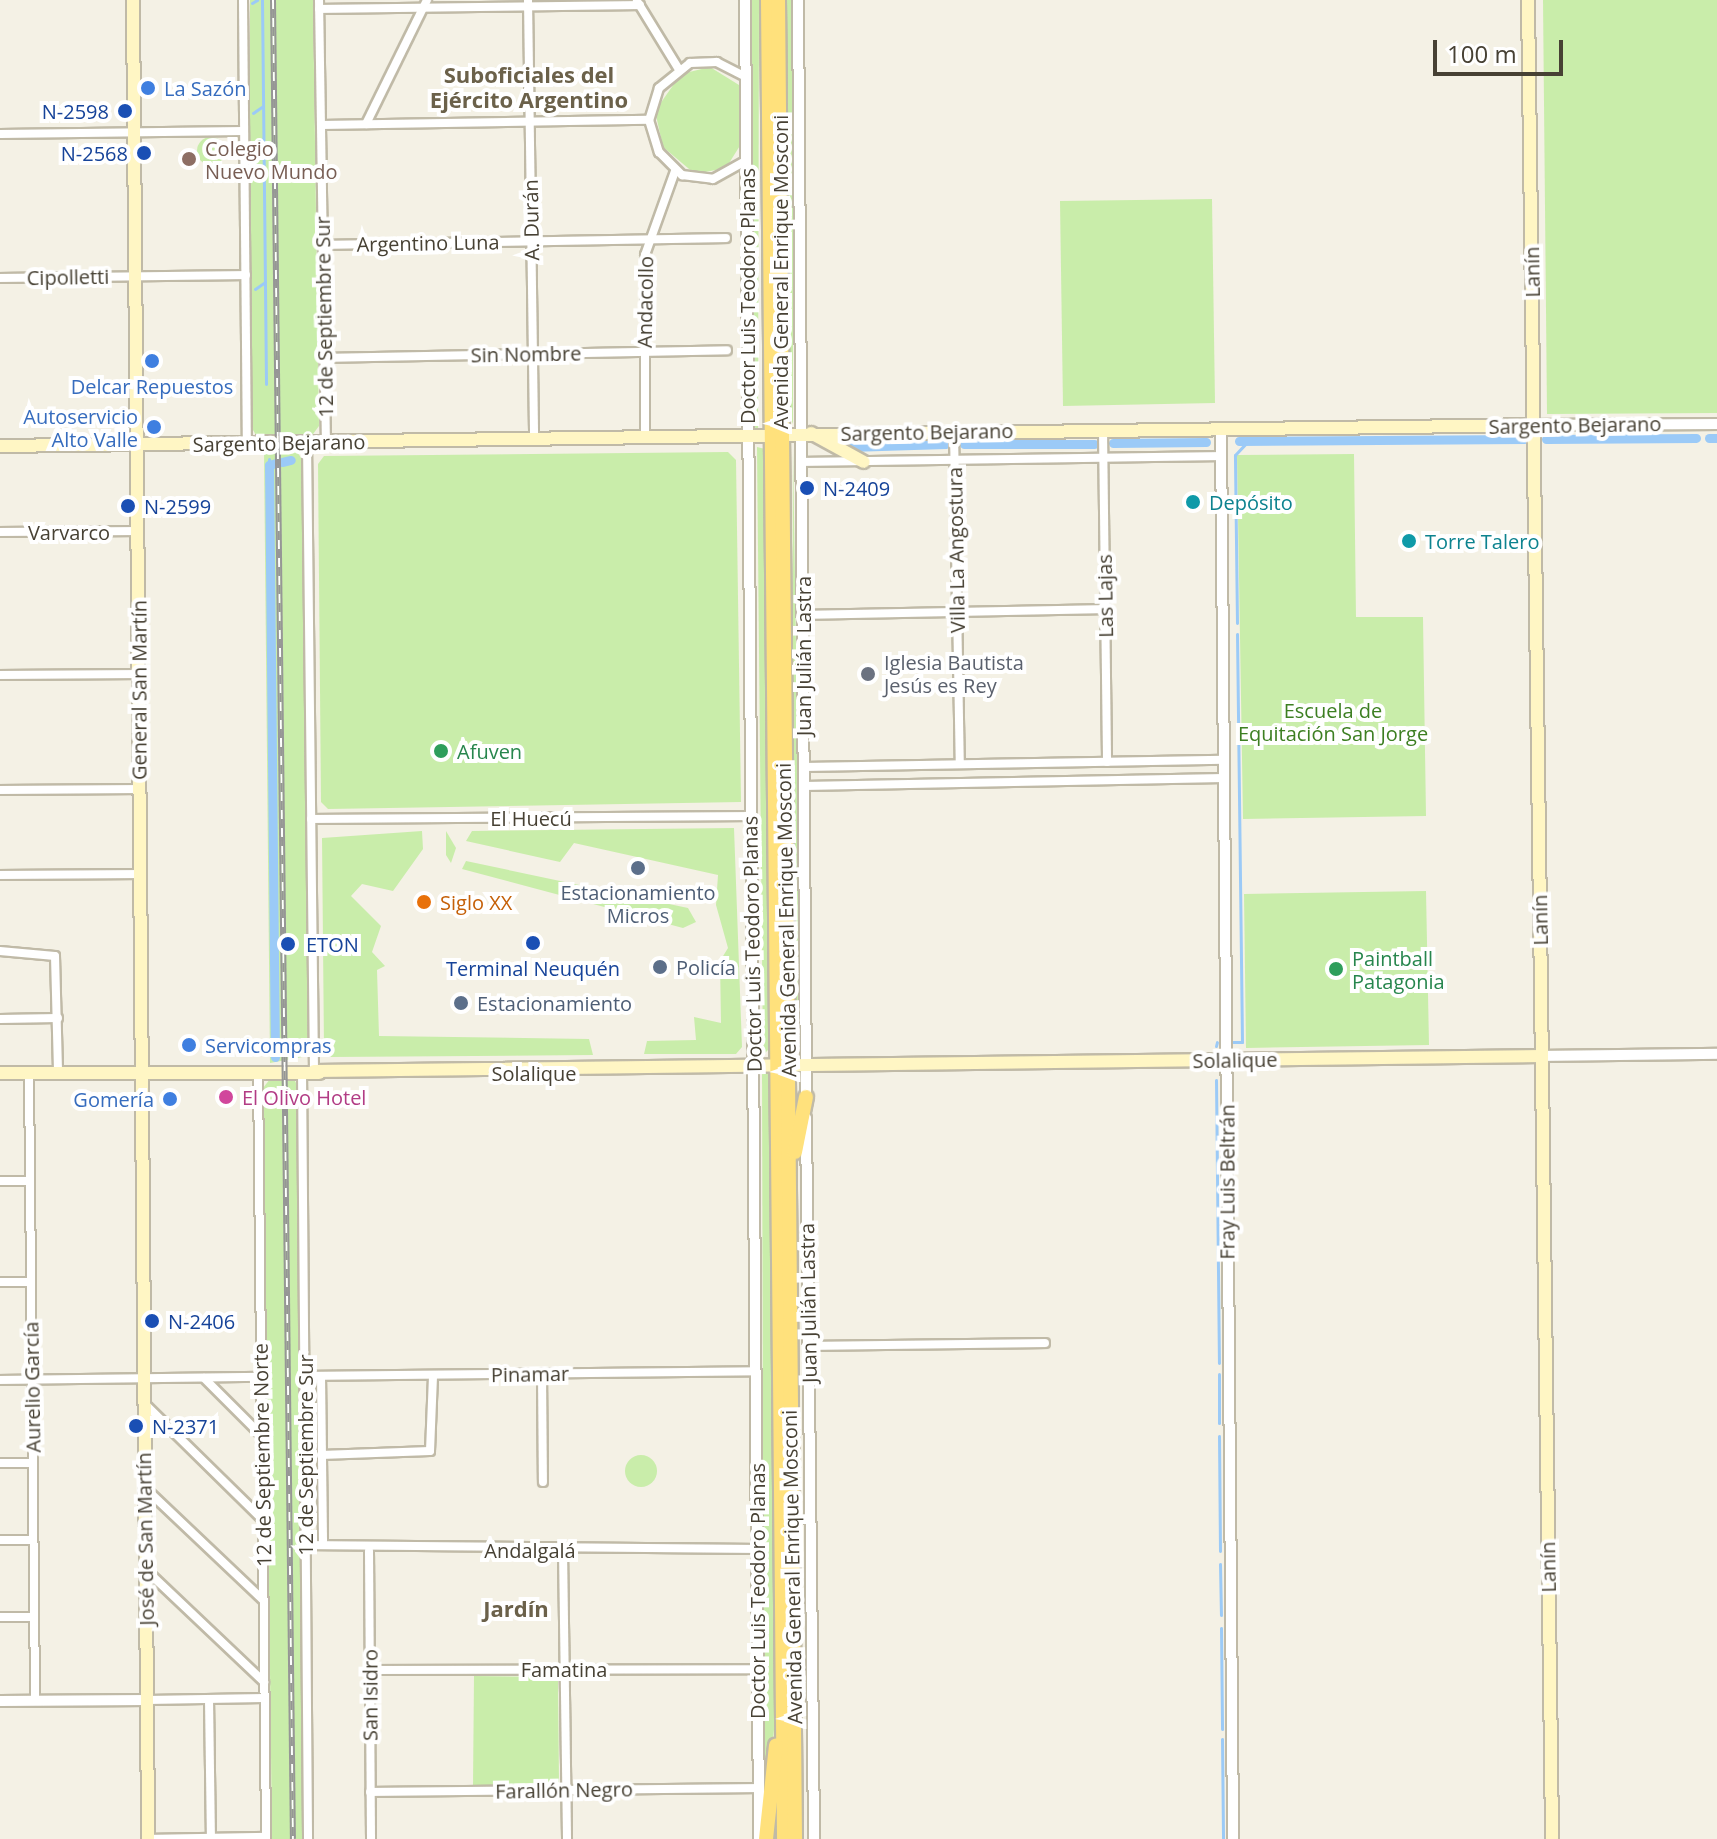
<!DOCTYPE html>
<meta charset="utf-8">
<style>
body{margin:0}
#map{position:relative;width:1717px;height:1839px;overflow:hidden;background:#f4f1e5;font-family:"Open Sans",sans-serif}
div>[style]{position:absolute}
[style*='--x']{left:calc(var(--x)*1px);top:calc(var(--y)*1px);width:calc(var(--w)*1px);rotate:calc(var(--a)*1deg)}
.green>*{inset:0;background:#c9edaa}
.round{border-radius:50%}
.stream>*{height:3px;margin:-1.5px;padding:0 1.5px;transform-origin:1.5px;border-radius:1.5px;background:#9bcaf7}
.canal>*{height:9px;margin:-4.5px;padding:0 4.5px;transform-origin:4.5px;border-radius:4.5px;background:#9bcaf7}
.roads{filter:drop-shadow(2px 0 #c0baa7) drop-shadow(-2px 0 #c0baa7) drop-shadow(0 2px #c0baa7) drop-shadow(0 -2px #c0baa7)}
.minor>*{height:8px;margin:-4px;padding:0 4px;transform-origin:4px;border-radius:4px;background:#fff}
.tertiary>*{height:10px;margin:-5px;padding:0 5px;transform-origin:5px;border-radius:5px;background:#fff}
.secondary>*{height:12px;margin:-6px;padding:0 6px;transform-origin:6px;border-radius:6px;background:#fff6c4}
.trunk>*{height:14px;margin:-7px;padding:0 7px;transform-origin:7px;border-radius:7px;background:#ffe17c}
.rail>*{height:6px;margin-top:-3px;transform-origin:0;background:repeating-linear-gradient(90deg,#fff 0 9px,#969696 0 18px);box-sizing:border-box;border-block:2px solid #969696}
.dots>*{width:22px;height:22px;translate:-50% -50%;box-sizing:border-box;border:4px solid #fff;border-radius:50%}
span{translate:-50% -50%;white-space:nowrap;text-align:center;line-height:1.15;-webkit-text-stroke:8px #fff;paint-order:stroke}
.shop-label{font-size:20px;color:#366cbe}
.left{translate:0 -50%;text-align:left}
.right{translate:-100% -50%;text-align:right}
.transit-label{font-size:20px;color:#164399}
.education-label{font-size:20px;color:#785e54}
.street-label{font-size:20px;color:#474134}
.culture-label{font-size:20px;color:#0d838f}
.worship-label{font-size:20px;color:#5b616d}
.park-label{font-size:20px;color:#3d7f22}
.leisure-label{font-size:20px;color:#27864d}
.service-label{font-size:20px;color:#4e5e75}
.food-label{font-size:20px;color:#c56008}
.hotel-label{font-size:20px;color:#b23c85}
.neighbourhood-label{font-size:22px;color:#6b614a;font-weight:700}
.scale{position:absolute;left:1433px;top:40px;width:130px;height:36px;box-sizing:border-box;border:4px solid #474134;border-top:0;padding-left:10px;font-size:24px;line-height:28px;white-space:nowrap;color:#474134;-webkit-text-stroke:6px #fff;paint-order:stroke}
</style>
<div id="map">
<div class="green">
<i style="clip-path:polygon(250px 0,313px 0,319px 426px,313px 434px,256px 435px,250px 425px)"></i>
<i style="clip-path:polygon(749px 0,759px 0,758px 431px,753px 425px)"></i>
<i style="clip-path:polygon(786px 0,793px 0,793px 424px,786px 405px)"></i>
<i style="clip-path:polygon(1543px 0,1717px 0,1717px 413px,1547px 414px)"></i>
<i style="clip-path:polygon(710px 67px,739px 85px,741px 144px,726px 168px,695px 174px,663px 147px,655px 111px,681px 74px)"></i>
<i class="round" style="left:197px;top:137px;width:28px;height:28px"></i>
<i style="clip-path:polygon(1212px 199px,1215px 403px,1063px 406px,1060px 201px)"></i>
<i style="clip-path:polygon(757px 447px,765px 449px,767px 469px,769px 1049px,763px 1055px)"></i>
<i style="clip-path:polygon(793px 447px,802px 1049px,796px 1052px,791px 1027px)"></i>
<i style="clip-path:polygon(295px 449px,302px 459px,308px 1056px,270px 1063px,264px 450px)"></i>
<i style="clip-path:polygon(728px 452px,736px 460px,741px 802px,328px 809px,321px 802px,318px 464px,324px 456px)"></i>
<i style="clip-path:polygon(1354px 454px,1356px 617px,1423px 617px,1426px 816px,1243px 819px,1237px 455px)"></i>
<i style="clip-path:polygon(734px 828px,742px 1047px,736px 1054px,644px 1054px,647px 1041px,696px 1040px,694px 1017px,721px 1023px,720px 961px,728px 948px,716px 905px,718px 875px,574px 843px,560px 862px,466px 841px,472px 831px)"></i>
<i style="clip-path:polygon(422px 831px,423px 849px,393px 891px,362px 884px,351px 896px,381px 926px,372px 952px,385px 966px,377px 970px,379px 1036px,589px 1039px,593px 1055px,331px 1057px,324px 1049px,322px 838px)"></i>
<i style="clip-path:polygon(446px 831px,456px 848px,451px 863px,446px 855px)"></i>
<i style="clip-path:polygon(466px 861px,688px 908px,696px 922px,683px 928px,462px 869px)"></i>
<i style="clip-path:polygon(1426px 891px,1429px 1045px,1246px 1048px,1244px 894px)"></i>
<i style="clip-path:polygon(762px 1071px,771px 1074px,773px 1095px,775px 1720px,764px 1828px)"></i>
<i style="clip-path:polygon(270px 1079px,294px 1079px,298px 1087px,306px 1839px,272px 1839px,263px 1088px)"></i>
<i class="round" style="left:625px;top:1455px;width:32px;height:32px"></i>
<i style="clip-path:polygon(474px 1676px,558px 1677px,559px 1782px,473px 1786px)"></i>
</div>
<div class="stream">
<i style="--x:262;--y:0;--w:384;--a:89.4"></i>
<i style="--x:252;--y:3;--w:6;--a:-31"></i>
<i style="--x:253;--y:113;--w:12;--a:-35"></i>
<i style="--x:253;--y:146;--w:12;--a:-35"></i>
<i style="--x:255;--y:289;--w:12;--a:-35"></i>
<i style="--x:269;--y:465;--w:6;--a:-90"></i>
<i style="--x:1237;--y:623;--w:168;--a:-90.7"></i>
<i style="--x:1235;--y:455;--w:19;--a:-47"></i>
<i style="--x:1233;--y:1042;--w:9;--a:0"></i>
<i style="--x:1242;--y:1042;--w:408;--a:-90.7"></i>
<i style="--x:1216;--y:1046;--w:4;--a:-76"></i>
<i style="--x:1216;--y:1080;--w:283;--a:89.4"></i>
<i style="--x:1219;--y:1374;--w:49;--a:90"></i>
<i style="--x:1219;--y:1436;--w:115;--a:89.5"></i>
<i style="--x:1220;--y:1564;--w:51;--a:88.9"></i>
<i style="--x:1221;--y:1628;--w:101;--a:89.4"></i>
<i style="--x:1222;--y:1739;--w:100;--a:89.4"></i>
</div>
<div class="canal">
<i style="--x:1709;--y:438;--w:8;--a:0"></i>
<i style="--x:1546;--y:439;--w:150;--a:-0.4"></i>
<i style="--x:1239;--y:441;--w:285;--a:-0.4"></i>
<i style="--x:1113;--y:443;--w:93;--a:-0.6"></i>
<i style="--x:964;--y:444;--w:130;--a:0"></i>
<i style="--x:849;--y:447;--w:97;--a:-1.8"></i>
<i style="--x:282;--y:462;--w:9;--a:-13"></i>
<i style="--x:275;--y:1057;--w:592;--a:-90.58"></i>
<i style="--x:269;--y:465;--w:7;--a:-16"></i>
</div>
<div class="roads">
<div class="minor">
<i style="--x:243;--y:0;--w:444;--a:89.5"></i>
<i style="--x:319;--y:0;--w:443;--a:89.1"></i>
<i style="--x:528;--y:0;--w:440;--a:89.2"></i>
<i style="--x:637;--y:1;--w:79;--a:58.5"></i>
<i style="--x:319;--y:9;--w:321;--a:-0.7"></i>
<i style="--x:746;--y:77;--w:33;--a:-153"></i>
<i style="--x:717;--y:62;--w:27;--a:178"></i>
<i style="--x:690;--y:63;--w:40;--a:141"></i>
<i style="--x:659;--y:88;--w:34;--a:107"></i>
<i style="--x:649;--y:120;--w:34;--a:73"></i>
<i style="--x:659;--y:152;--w:33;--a:45"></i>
<i style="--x:682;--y:175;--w:31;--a:7"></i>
<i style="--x:713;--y:179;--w:38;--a:-29"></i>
<i style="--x:366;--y:124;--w:138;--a:-63.8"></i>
<i style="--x:321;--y:125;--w:328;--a:-0.9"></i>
<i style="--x:0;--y:134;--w:244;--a:-0.7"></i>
<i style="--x:323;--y:245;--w:403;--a:-1"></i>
<i style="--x:0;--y:278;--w:246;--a:-0.7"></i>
<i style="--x:324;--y:358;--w:403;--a:-1.1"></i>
<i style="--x:1103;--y:430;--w:332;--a:89.3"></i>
<i style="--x:954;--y:432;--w:332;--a:89"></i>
<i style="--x:645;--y:439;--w:184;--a:-90"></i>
<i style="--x:645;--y:255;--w:89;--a:-70.3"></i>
<i style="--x:307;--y:443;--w:628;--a:89.36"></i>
<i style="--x:802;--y:462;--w:419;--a:-0.8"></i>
<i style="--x:0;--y:532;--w:138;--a:-0.4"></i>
<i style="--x:803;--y:615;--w:303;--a:-1.1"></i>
<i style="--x:0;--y:675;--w:139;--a:-0.4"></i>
<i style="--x:804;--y:767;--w:420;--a:-1"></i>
<i style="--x:804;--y:786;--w:420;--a:-1.1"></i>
<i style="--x:0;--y:790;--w:139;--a:-0.4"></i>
<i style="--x:311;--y:819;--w:440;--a:-0.4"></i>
<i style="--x:0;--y:875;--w:140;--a:-0.4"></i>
<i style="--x:0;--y:951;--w:55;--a:5.2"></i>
<i style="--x:55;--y:956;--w:116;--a:88.5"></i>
<i style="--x:0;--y:1019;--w:58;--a:-1"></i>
<i style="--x:258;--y:1071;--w:768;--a:89.4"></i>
<i style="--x:302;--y:1071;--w:768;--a:89.55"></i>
<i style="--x:29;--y:1073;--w:628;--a:89.45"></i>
<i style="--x:0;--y:1181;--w:30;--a:0"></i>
<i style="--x:0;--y:1282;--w:31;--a:0"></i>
<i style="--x:808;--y:1346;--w:237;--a:-0.7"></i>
<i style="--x:542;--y:1374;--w:108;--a:89.5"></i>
<i style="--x:304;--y:1376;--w:452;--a:-0.6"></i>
<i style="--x:321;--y:1376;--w:165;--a:89.3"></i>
<i style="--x:204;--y:1378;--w:81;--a:45"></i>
<i style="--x:0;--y:1380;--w:261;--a:-0.7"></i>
<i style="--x:144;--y:1403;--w:165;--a:44.5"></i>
<i style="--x:321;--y:1455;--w:109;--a:-2.1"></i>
<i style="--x:430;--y:1451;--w:76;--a:-87.7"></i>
<i style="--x:0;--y:1463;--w:32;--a:0"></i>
<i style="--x:145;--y:1488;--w:163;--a:43.5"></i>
<i style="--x:0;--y:1540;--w:33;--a:0"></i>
<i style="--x:305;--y:1545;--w:452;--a:0.5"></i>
<i style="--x:563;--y:1550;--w:289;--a:89.2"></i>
<i style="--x:369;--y:1551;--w:288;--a:89.6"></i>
<i style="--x:146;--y:1570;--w:163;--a:43.5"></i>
<i style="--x:0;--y:1617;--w:34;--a:0"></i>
<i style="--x:369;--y:1670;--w:389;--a:-0.1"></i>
<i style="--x:209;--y:1699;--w:140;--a:89.2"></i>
<i style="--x:147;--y:1700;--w:117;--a:-1"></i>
<i style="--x:370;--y:1792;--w:389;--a:-0.6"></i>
<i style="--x:148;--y:1839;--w:118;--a:-1"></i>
</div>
<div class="tertiary">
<i style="--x:745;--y:0;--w:1839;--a:89.56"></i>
<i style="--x:798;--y:0;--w:1102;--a:89.58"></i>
<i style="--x:1533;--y:425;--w:184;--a:-0.3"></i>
<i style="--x:1221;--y:429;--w:1410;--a:89.51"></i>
<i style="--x:1542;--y:1056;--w:175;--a:-0.7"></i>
<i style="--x:806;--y:1118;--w:721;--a:89.36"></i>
<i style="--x:0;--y:1701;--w:147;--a:-0.4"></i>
</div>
<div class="secondary">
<i style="--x:133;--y:0;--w:1839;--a:89.53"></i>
<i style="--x:1528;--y:0;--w:1839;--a:89.25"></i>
<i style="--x:811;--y:433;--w:60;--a:28.7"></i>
<i style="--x:0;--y:446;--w:1533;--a:-0.78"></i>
<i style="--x:314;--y:1071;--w:1228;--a:-0.7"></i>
<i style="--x:0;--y:1073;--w:319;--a:0"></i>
</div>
<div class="trunk">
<i style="--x:768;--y:0;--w:1839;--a:89.5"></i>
<i style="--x:778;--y:0;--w:1839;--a:89.47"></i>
<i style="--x:795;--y:1152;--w:56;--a:-78.7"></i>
<i style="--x:766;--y:1839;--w:94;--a:-83.9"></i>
</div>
</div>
<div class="rail">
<i style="--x:273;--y:0;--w:1839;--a:89.38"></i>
</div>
<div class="dots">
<i style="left:148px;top:88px;background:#3f7fe0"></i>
<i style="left:125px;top:111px;background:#1a4fb4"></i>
<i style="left:144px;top:153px;background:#1a4fb4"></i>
<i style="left:189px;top:159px;background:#8d6e63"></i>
<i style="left:152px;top:361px;background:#3f7fe0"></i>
<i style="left:154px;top:427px;background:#3f7fe0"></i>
<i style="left:807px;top:488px;background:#1a4fb4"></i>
<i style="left:1193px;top:502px;background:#0f9aa8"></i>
<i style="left:128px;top:506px;background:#1a4fb4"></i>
<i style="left:1409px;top:541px;background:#0f9aa8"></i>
<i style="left:868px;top:674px;background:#6b7280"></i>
<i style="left:441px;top:751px;background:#2e9e5b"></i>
<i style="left:638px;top:868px;background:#5c6f8a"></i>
<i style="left:424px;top:902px;background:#e8710a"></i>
<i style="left:533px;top:943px;background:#1a4fb4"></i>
<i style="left:288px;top:944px;background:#1a4fb4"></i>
<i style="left:660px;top:967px;background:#5c6f8a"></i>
<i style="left:1336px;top:969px;background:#2e9e5b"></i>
<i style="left:461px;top:1003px;background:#5c6f8a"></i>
<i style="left:189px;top:1045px;background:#3f7fe0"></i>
<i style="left:226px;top:1097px;background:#d1479c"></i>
<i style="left:170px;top:1099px;background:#3f7fe0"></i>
<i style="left:152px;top:1321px;background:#1a4fb4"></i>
<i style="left:136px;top:1426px;background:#1a4fb4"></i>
</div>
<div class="shop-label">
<span class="left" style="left:164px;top:88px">La Sazón</span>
<span style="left:152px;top:386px">Delcar Repuestos</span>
<span class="right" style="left:138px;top:428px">Autoservicio<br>Alto Valle</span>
<span class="left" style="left:205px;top:1045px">Servicompras</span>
<span class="right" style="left:154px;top:1099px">Gomería</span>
</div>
<div class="transit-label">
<span class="right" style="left:109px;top:111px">N-2598</span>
<span class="right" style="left:128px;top:153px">N-2568</span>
<span class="left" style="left:823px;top:488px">N-2409</span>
<span class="left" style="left:144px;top:506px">N-2599</span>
<span class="left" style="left:306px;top:944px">ETON</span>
<span style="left:533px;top:968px">Terminal Neuquén</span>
<span class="left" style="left:168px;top:1321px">N-2406</span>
<span class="left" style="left:152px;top:1426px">N-2371</span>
</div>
<div class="education-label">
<span class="left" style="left:205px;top:160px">Colegio<br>Nuevo Mundo</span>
</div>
<div class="street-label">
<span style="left:531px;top:220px;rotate:-91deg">A. Durán</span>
<span style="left:428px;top:243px;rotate:-1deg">Argentino Luna</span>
<span style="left:780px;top:272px;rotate:-90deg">Avenida General Enrique Mosconi</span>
<span style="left:1532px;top:272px;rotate:-91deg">Lanín</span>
<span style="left:68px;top:277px;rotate:-1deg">Cipolletti</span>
<span style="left:747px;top:296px;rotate:-90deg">Doctor Luis Teodoro Planas</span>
<span style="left:645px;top:302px;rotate:-89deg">Andacollo</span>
<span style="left:324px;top:317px;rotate:-91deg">12 de Septiembre Sur</span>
<span style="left:526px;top:354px;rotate:-1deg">Sin Nombre</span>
<span style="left:1575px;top:425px;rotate:-1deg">Sargento Bejarano</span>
<span style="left:927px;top:432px;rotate:-1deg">Sargento Bejarano</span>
<span style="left:279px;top:443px;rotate:-1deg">Sargento Bejarano</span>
<span style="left:69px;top:532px">Varvarco</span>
<span style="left:956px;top:550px;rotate:-91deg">Villa La Angostura</span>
<span style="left:1105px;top:596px;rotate:-91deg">Las Lajas</span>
<span style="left:803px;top:656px;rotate:-90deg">Juan Julián Lastra</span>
<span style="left:139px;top:690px;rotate:-90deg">General San Martín</span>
<span style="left:531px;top:818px">El Huecú</span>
<span style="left:786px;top:920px;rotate:-91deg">Avenida General Enrique Mosconi</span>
<span style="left:1540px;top:920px;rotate:-91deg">Lanín</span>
<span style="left:752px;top:944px;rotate:-91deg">Doctor Luis Teodoro Planas</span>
<span style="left:1235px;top:1060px;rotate:-1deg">Solalique</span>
<span style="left:534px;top:1073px">Solalique</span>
<span style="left:1227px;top:1182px;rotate:-90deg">Fray Luis Beltrán</span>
<span style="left:808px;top:1303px;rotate:-91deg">Juan Julián Lastra</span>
<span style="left:530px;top:1374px;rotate:-1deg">Pinamar</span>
<span style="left:32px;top:1387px;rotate:-91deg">Aurelio García</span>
<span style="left:262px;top:1455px;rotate:-91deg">12 de Septiembre Norte</span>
<span style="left:305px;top:1455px;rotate:-90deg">12 de Septiembre Sur</span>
<span style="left:145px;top:1539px;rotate:-91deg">José de San Martín</span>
<span style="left:530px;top:1550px">Andalgalá</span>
<span style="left:792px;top:1567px;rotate:-91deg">Avenida General Enrique Mosconi</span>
<span style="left:1548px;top:1567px;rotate:-91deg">Lanín</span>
<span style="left:757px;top:1591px;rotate:-90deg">Doctor Luis Teodoro Planas</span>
<span style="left:564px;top:1669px">Famatina</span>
<span style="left:370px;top:1695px;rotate:-90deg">San Isidro</span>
<span style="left:564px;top:1790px;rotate:-1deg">Farallón Negro</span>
</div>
<div class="culture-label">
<span class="left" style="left:1209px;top:502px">Depósito</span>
<span class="left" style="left:1425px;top:541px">Torre Talero</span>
</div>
<div class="worship-label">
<span class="left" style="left:884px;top:674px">Iglesia Bautista<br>Jesús es Rey</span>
</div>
<div class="park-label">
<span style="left:1333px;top:722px">Escuela de<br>Equitación San Jorge</span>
</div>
<div class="leisure-label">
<span class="left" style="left:457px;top:751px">Afuven</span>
<span class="left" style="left:1352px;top:970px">Paintball<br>Patagonia</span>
</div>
<div class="service-label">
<span style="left:638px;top:904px">Estacionamiento<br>Micros</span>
<span class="left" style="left:676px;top:967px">Policía</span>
<span class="left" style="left:477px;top:1003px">Estacionamiento</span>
</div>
<div class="food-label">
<span class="left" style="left:440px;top:902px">Siglo XX</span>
</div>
<div class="hotel-label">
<span class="left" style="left:242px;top:1097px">El Olivo Hotel</span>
</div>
<div class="neighbourhood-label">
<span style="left:529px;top:87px">Suboficiales del<br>Ejército Argentino</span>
<span style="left:516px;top:1609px">Jardín</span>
</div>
<div class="scale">100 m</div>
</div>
